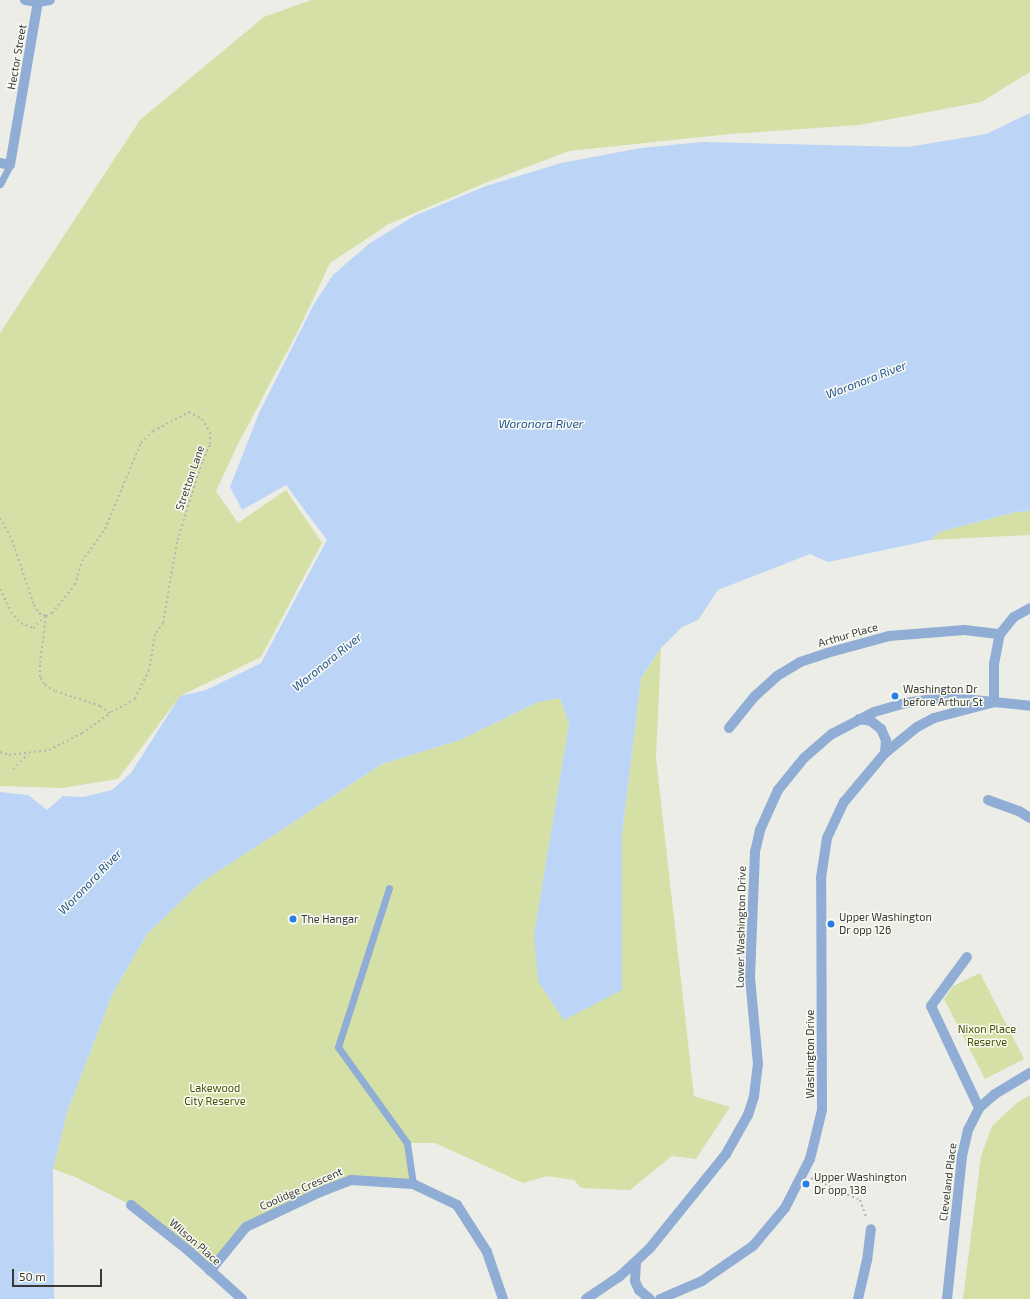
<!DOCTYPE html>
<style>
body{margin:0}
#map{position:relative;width:1030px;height:1299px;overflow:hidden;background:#ecede6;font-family:"Exo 2",sans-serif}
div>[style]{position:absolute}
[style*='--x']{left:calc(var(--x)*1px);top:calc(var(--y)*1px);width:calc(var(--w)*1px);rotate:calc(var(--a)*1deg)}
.green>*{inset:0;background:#d4e0a6}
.water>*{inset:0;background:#bcd4f6}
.path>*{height:2px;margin-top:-1px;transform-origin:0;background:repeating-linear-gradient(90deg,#b6b7b1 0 2px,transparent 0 5px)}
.service>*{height:7px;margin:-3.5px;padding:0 3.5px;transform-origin:3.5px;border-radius:3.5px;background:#90add5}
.minor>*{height:10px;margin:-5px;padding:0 5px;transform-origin:5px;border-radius:5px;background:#90add5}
.tertiary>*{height:10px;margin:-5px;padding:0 5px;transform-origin:5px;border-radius:5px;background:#90add5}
.dots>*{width:11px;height:11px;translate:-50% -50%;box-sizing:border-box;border:2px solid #f9fbf3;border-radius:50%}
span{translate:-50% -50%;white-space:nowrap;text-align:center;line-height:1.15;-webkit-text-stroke:3px #f9fbf3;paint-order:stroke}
.street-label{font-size:11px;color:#393a37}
.poi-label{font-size:11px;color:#393a37}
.left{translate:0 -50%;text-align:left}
.park-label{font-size:11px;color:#475000}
.water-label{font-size:12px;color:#225395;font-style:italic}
.scale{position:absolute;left:12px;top:1269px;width:90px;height:18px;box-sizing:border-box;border:2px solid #393a37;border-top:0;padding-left:5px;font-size:12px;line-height:14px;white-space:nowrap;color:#393a37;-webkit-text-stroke:3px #f9fbf3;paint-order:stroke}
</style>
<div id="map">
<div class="green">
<i style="clip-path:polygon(311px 0,1030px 0,1030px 72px,981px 102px,859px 125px,730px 134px,569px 151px,485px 183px,389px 224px,330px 263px,299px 329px,239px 442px,216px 491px,238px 523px,286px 490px,322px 543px,261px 657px,180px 696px,118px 779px,62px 788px,0 786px,0 333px,140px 120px,264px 17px)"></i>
<i style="clip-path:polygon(1030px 511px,1030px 535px,931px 540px,939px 532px,1016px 512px)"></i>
<i style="clip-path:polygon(661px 648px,656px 758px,694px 1096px,730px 1107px,696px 1159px,672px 1156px,630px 1190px,581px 1188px,574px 1180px,547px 1176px,523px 1183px,435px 1143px,407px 1143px,413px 1184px,351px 1180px,246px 1227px,210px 1271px,131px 1205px,75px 1177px,53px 1169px,67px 1112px,113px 993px,147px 934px,199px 884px,382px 764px,460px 740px,538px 702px,560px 698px,569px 724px,534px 935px,622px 990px,622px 835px,641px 678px)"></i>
<i style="clip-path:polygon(980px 973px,1024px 1059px,985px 1079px,944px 999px,953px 986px)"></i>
<i style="clip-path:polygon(1030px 1095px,1030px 1299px,963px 1299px,981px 1156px,992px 1126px,1018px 1102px)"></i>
</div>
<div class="water">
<i style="clip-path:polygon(1030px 113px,1030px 511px,1016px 512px,939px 532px,931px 540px,828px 562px,810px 554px,718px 590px,698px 620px,682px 627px,661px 648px,641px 678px,622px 835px,622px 990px,564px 1020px,538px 981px,534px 935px,569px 724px,560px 698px,538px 702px,460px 740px,382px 764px,199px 884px,147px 934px,113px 993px,67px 1112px,53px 1169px,54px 1299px,0 1299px,0 792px,28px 795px,47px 810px,63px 796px,83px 797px,112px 790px,131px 773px,180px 696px,206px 690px,261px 663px,327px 540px,286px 485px,242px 510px,230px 487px,259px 413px,314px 304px,333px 275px,370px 243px,414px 216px,486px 186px,561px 163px,641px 148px,702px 142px,908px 147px,986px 134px)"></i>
</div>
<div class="path">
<i style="--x:0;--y:518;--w:25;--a:61"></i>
<i style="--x:12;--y:540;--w:69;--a:71.3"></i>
<i style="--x:34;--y:605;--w:9;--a:58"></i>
<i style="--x:39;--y:613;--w:8;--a:23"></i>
<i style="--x:46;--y:616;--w:7;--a:-27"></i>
<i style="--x:52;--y:613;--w:36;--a:-51"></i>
<i style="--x:75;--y:585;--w:25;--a:-74"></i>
<i style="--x:82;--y:561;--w:39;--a:-54"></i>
<i style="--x:105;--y:529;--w:93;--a:-67.3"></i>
<i style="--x:141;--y:443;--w:17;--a:-45"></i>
<i style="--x:153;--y:431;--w:41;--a:-27.8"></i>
<i style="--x:189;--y:412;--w:15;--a:28"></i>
<i style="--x:202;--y:419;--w:15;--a:58"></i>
<i style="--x:210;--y:432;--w:13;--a:90"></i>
<i style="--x:210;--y:445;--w:19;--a:115"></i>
<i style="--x:202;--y:462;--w:84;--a:107.4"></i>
<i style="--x:177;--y:542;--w:82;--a:99.8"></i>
<i style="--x:163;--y:623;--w:14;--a:126"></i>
<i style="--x:155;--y:634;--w:36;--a:99"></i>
<i style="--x:149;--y:670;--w:32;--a:116"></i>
<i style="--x:135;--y:699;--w:29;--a:151"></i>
<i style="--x:110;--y:713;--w:12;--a:-145"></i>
<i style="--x:100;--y:706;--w:47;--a:-161.6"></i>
<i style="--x:55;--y:691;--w:13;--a:-148"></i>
<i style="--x:44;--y:684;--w:8;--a:-120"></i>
<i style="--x:40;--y:677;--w:14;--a:-90"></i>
<i style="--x:40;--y:663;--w:47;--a:-82.7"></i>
<i style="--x:0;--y:589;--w:25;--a:64"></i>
<i style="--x:11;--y:612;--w:15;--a:48"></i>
<i style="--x:21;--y:623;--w:13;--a:23"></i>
<i style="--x:33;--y:628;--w:16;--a:-43"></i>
<i style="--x:0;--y:752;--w:9;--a:18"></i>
<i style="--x:9;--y:755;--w:40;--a:-7.1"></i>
<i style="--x:49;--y:750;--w:37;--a:-27"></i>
<i style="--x:82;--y:733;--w:33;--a:-35"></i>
<i style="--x:13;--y:769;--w:21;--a:-45"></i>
<i style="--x:811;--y:1178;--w:54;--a:24.2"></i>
<i style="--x:860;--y:1200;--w:20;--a:70"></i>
</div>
<div class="service">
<i style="--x:0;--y:184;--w:21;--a:-62"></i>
<i style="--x:389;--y:888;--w:167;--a:107.8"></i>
<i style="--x:338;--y:1047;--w:118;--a:54.3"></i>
<i style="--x:407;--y:1143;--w:41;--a:81.7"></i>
</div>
<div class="minor">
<i style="--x:25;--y:0;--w:13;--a:9"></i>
<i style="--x:38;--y:2;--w:12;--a:-9"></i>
<i style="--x:0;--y:163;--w:10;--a:11"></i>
<i style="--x:10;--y:165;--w:165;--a:-80.3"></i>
<i style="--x:994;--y:702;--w:38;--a:-90"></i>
<i style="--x:994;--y:664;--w:31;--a:-79"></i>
<i style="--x:1000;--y:634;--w:22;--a:-51"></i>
<i style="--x:1014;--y:617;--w:18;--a:-29"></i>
<i style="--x:729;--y:728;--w:40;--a:-51"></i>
<i style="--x:754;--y:697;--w:31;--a:-42"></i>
<i style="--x:777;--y:676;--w:27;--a:-31"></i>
<i style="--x:800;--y:662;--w:28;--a:-18"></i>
<i style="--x:827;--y:653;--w:64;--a:-15.3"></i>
<i style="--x:889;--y:636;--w:76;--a:-4.5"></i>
<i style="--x:965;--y:630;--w:35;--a:7"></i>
<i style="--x:988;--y:800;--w:33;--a:20"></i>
<i style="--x:1019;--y:811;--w:13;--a:32"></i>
<i style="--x:967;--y:957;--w:61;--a:126.3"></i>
<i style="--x:931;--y:1006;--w:113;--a:64.8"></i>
<i style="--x:131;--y:1205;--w:75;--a:38.5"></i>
<i style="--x:190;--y:1252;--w:70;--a:42.1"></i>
<i style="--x:210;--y:1271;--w:57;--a:-50.7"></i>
<i style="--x:246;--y:1227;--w:82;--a:-25.3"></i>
<i style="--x:320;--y:1192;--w:33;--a:-21"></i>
<i style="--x:351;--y:1180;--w:62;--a:3.7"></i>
<i style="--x:413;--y:1184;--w:49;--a:25.5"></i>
<i style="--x:457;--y:1205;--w:56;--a:57.4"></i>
<i style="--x:487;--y:1252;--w:50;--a:71.2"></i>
<i style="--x:858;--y:1299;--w:39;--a:-77"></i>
<i style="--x:867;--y:1261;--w:32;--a:-83"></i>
<i style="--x:947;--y:1299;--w:144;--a:-84"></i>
<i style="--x:962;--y:1156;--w:27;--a:-77"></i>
<i style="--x:968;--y:1130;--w:25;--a:-63"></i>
<i style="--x:979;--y:1108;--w:21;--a:-41"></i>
<i style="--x:995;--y:1094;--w:41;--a:-31"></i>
</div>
<div class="tertiary">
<i style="--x:859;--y:719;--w:12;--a:9"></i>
<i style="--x:871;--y:721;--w:13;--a:39"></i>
<i style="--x:881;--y:729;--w:12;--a:66"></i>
<i style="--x:886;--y:740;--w:13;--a:94"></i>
<i style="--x:636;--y:1262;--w:19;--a:93"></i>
<i style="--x:635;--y:1281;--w:10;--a:66"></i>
<i style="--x:639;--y:1290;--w:14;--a:39"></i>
<i style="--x:586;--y:1299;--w:40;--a:-34"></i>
<i style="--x:619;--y:1277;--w:42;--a:-43.1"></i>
<i style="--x:650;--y:1248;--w:121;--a:-51"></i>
<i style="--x:726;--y:1154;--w:45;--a:-60.6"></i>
<i style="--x:748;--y:1115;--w:20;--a:-72"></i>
<i style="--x:754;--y:1096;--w:32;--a:-83"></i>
<i style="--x:758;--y:1064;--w:87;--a:-95.3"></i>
<i style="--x:750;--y:977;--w:125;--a:-87.7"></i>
<i style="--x:755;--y:852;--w:23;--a:-77"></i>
<i style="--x:760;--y:830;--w:44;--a:-65.8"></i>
<i style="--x:778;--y:790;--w:41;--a:-50.9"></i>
<i style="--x:804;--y:758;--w:37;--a:-41"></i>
<i style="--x:832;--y:734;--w:47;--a:-27.6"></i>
<i style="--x:874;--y:712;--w:32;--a:-16"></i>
<i style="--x:905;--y:703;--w:29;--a:-8"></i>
<i style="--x:934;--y:699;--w:19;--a:-3"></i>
<i style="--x:953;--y:698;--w:41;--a:5.6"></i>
<i style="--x:660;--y:1299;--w:46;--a:-23.2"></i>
<i style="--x:702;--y:1281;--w:62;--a:-34.5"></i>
<i style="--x:753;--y:1246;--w:50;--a:-49.9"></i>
<i style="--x:785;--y:1208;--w:55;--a:-63"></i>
<i style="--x:810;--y:1159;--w:50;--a:-76.2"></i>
<i style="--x:822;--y:1110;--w:232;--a:-90.2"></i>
<i style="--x:821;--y:878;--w:40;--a:-81.5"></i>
<i style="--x:827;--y:838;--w:40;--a:-65"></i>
<i style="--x:844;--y:802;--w:64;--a:-50.1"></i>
<i style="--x:885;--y:753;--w:41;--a:-39.1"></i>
<i style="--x:917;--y:727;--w:19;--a:-28"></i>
<i style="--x:934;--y:718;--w:62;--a:-14.9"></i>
<i style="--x:994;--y:702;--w:36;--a:6"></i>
</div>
<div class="dots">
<i style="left:895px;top:696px;background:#2a7de8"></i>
<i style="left:293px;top:919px;background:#2a7de8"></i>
<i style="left:831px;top:924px;background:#2a7de8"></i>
<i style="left:806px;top:1184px;background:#2a7de8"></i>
</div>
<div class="street-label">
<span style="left:17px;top:57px;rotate:-80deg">Hector Street</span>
<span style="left:190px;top:478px;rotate:-71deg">Stretton Lane</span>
<span style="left:848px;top:635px;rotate:-16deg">Arthur Place</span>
<span style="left:741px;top:927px;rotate:-89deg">Lower Washington Drive</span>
<span style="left:810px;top:1054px;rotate:-90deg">Washington Drive</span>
<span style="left:948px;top:1182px;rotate:-83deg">Cleveland Place</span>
<span style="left:301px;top:1189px;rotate:-24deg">Coolidge Crescent</span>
<span style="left:195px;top:1242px;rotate:41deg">Wilson Place</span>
</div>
<div class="poi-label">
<span class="left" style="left:903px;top:696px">Washington Dr<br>before Arthur St</span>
<span class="left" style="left:839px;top:924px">Upper Washington<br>Dr opp 126</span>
<span class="left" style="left:301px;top:919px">The Hangar</span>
<span class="left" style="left:814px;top:1184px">Upper Washington<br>Dr opp 138</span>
</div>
<div class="park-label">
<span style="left:987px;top:1036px">Nixon Place<br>Reserve</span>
<span style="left:215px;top:1095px">Lakewood<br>City Reserve</span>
</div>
<div class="water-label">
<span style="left:866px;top:380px;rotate:-21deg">Woronora River</span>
<span style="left:541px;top:424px">Woronora River</span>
<span style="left:327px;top:662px;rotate:-39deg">Woronora River</span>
<span style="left:90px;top:882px;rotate:-46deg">Woronora River</span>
</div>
<div class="scale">50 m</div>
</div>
